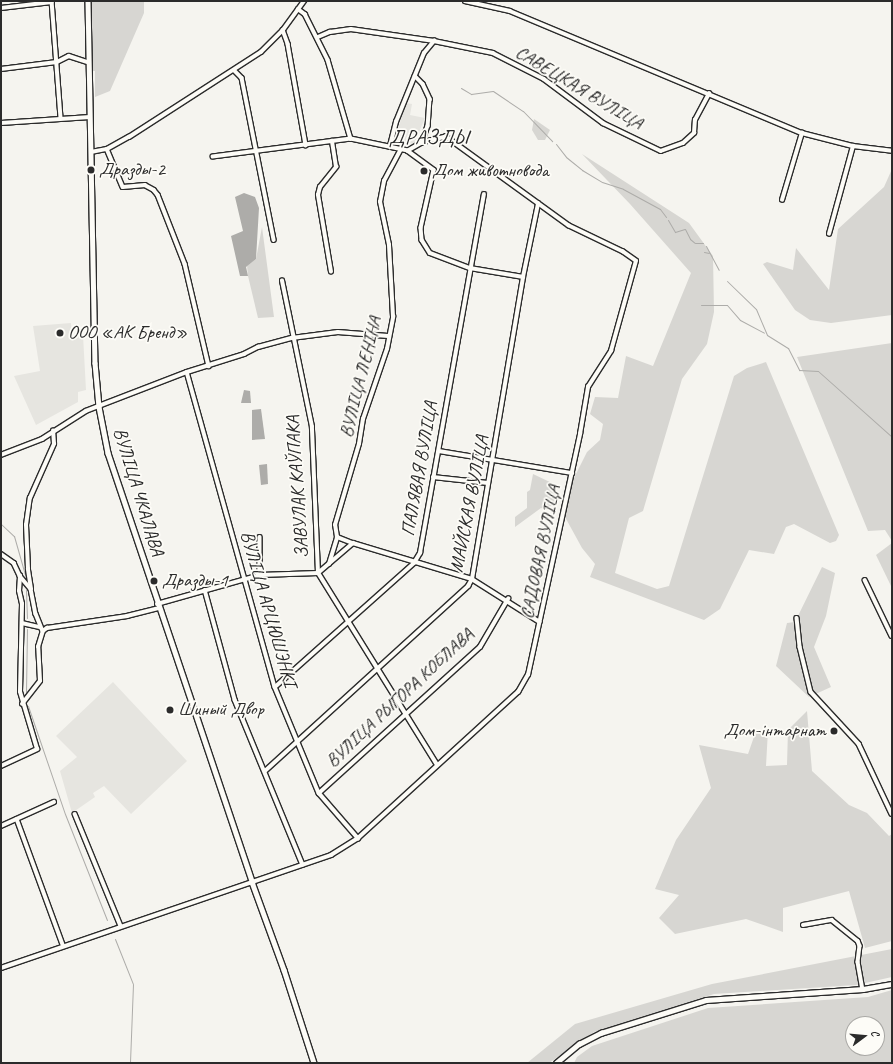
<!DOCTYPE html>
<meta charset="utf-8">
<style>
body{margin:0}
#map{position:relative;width:893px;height:1064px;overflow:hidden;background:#f5f4ef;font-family:Caveat,sans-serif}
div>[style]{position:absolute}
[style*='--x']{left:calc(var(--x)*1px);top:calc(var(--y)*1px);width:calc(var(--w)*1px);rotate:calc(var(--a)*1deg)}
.built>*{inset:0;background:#e6e5e0}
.green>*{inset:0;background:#d7d6d2}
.water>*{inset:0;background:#adaca9}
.stream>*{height:1px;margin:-0.5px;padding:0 0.5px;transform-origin:0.5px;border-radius:0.5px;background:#adaca9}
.roads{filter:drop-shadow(1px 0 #2b2b2b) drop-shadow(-1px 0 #2b2b2b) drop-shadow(0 1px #2b2b2b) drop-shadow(0 -1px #2b2b2b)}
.minor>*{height:3.5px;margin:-1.75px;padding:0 1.75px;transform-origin:1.75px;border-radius:1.75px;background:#fdfcf7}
.major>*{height:4.5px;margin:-2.25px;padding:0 2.25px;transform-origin:2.25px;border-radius:2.25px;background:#fdfcf7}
.dots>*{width:11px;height:11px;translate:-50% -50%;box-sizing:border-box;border:2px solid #fdfcf7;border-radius:50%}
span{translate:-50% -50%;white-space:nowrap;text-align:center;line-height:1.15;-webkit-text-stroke:3.5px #fdfcf7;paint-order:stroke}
.street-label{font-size:19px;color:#2b2b2b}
.poi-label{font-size:19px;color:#2b2b2b}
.left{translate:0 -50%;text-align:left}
.right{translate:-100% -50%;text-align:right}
.quarter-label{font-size:21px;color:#2b2b2b;letter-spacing:1px}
.frame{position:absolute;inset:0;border:2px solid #2b2b2b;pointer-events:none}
.north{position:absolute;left:845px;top:1016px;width:40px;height:40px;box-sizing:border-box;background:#fdfcf7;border:1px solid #a9a8a5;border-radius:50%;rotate:74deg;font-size:11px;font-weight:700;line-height:16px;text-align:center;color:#2b2b2b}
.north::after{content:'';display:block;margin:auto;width:14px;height:18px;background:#2b2b2b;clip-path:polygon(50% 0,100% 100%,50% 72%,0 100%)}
</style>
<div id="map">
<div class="built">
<i style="clip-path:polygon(406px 103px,412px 104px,410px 115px,425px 118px,414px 144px,395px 139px)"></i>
<i style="clip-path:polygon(71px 323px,72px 336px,83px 335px,86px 390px,78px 392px,78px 402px,36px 425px,14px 376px,40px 371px,33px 326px)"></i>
<i style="clip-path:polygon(113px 682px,187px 761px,131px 814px,104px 786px,93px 793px,95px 797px,72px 813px,60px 771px,77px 757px,56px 736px)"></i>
</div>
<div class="green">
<i style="clip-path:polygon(92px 1px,144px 1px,144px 13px,110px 91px,95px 97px,95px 71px,92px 71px)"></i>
<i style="clip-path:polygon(534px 119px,550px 130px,545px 140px,538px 140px,532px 130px)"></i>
<i style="clip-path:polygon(582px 154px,689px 223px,713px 256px,714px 312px,707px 344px,682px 379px,643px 511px,629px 518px,615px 573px,657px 589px,669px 586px,734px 376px,747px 368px,766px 362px,839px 535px,836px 541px,830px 543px,794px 524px,786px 527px,774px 554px,749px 550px,720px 609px,704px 620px,590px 577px,595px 564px,582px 548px,565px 517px,571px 484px,587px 452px,600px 440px,603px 424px,590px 414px,595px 397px,618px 398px,626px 356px,653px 366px,691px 273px,630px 204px)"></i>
<i style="clip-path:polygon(892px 169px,892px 315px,831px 323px,810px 320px,795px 310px,763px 264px,767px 262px,793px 270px,796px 248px,829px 290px,838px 229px,884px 187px)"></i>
<i style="clip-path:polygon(262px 227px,274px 317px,258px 318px,248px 276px,247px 266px,256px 259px)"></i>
<i style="clip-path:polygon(892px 343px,892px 541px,885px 530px,868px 531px,797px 357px)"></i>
<i style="clip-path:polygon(533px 474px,554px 484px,557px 501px,546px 510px,541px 508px,515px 527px,515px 517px,527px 508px,527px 492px,530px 490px)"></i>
<i style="clip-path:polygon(892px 543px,892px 588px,876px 555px)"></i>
<i style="clip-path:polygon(822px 567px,835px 573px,826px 616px,814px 647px,831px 687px,809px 697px,776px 666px,787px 623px,795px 622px)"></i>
<i style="clip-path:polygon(807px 711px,812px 771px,849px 805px,867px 813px,889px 836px,892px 834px,892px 941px,865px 948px,849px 891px,783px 908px,783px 932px,746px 919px,675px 934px,659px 918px,679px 895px,655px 889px,676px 840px,711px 788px,699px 745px,748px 754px,756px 731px,768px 730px,766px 766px,787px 765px,788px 730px)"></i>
<i style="clip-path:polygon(892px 949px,892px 977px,856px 985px,714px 994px,594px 1032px,549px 1063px,527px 1063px,575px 1024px,712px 984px)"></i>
<i style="clip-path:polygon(evenodd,892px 990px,892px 1063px,574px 1063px,577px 1057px,592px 1046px,708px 1008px,868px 997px,892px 990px,853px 1024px,877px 1024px,877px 1048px,853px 1048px,853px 1024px)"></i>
</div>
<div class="water">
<i style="clip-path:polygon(244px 193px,255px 197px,259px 208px,256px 259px,246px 267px,248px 276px,240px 276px,231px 236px,243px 231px,235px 197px)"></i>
<i style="clip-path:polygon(244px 390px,250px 391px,251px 403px,241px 403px)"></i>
<i style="clip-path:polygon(261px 409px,265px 439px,252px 440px,252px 410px)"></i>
<i style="clip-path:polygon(267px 464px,268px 484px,261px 485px,259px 465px)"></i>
</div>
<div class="stream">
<i style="--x:461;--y:88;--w:12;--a:31"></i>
<i style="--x:471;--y:94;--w:22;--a:-8"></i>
<i style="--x:493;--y:91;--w:36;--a:34"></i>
<i style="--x:523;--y:111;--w:42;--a:46"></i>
<i style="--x:556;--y:144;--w:16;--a:52"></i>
<i style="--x:566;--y:157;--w:21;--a:39"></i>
<i style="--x:582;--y:170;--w:23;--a:31"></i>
<i style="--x:602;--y:182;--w:22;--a:18"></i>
<i style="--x:623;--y:189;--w:42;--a:28.4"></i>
<i style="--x:660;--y:209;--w:10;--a:53"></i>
<i style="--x:668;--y:220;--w:14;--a:60"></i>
<i style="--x:675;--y:232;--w:10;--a:-17"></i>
<i style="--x:685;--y:229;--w:11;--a:63"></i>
<i style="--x:690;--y:239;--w:6;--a:39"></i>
<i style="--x:695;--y:243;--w:8;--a:0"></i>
<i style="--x:706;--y:246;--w:27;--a:62"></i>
<i style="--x:704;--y:252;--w:5;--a:11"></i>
<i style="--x:727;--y:281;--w:40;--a:44"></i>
<i style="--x:756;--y:309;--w:28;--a:67"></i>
<i style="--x:767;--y:335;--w:25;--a:32"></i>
<i style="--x:788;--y:348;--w:25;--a:63"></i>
<i style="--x:799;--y:370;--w:19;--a:3"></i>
<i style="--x:818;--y:371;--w:99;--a:41.7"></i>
<i style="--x:701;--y:305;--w:26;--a:0"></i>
<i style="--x:727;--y:305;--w:20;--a:49"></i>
<i style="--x:740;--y:320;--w:27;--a:28"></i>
<i style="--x:1;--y:524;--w:18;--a:43"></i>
<i style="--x:14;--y:536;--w:44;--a:74.1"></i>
<i style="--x:26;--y:590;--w:28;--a:88"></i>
<i style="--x:26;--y:692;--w:63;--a:-89.1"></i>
<i style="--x:28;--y:706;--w:114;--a:71.1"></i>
<i style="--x:65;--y:814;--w:114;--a:68.4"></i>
<i style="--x:115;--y:939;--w:48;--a:68.2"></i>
<i style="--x:133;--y:984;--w:79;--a:92.2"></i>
</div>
<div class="roads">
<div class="minor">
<i style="--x:52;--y:1;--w:117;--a:85.6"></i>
<i style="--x:465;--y:1;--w:46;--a:12.5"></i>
<i style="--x:510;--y:11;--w:316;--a:22.7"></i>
<i style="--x:802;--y:133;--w:53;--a:14.3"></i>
<i style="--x:853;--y:146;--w:39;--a:7"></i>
<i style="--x:1;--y:8;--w:51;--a:-6.7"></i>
<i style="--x:298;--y:9;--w:9;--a:36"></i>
<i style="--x:305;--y:14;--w:51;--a:63.4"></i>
<i style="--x:328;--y:60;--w:82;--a:73.8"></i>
<i style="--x:283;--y:30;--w:15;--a:70"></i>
<i style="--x:288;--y:44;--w:103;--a:79.9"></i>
<i style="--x:318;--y:37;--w:13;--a:-23"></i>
<i style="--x:330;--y:32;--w:21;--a:-8"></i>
<i style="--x:351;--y:29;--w:84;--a:8.2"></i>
<i style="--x:434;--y:41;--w:60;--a:11.5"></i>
<i style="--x:493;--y:53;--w:57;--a:27"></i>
<i style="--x:544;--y:79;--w:74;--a:36.7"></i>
<i style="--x:603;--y:123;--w:64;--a:25.8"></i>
<i style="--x:661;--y:151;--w:23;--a:-20"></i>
<i style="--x:683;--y:143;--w:15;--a:-42"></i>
<i style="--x:694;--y:133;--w:13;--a:-86"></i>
<i style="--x:695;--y:120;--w:30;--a:-62"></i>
<i style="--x:1;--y:69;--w:56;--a:-7.1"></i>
<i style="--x:57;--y:62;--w:13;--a:-27"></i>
<i style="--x:69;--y:56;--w:20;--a:18"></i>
<i style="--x:234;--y:70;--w:11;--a:45"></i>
<i style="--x:242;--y:78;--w:165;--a:78.8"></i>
<i style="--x:415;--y:76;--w:11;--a:45"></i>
<i style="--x:423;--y:84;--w:17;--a:65"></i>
<i style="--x:430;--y:99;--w:27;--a:94"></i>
<i style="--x:428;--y:126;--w:18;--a:109"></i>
<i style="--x:1;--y:123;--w:89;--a:-3.9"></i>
<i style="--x:390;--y:146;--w:25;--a:-76"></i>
<i style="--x:396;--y:122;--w:74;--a:-67.9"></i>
<i style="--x:424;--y:53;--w:16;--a:-50"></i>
<i style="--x:107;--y:149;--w:41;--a:67.2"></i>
<i style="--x:123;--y:187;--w:22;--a:-5"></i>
<i style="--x:145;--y:185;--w:10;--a:29"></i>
<i style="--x:154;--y:190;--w:6;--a:51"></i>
<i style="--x:158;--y:195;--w:74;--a:68.6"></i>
<i style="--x:185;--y:264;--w:105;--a:76.8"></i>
<i style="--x:408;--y:151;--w:32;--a:36"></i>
<i style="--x:434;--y:170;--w:59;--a:102.6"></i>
<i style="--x:421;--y:228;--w:12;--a:85"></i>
<i style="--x:422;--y:240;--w:15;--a:58"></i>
<i style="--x:430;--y:253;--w:43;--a:20.6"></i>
<i style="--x:470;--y:268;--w:54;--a:9.6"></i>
<i style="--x:91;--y:152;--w:16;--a:-11"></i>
<i style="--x:107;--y:149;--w:25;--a:-29"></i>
<i style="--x:129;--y:137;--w:157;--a:-32.8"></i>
<i style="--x:261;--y:52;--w:31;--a:-45"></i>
<i style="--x:283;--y:30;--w:36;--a:-54"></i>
<i style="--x:782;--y:200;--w:70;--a:-73.4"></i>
<i style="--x:829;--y:234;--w:91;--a:-74.7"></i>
<i style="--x:331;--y:272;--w:78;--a:-99.6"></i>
<i style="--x:318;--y:195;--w:8;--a:-76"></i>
<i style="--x:320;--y:187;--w:26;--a:-51"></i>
<i style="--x:336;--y:167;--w:26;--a:-99"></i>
<i style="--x:187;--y:372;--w:327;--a:74.4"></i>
<i style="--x:275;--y:687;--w:115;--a:67.5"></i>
<i style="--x:319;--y:793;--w:60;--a:49.1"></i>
<i style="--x:439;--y:451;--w:135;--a:9.4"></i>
<i style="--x:1;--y:455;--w:44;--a:-21.3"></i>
<i style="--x:42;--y:439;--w:52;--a:-32.5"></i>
<i style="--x:86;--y:411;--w:108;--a:-21.1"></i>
<i style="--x:187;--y:372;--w:60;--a:-17.5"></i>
<i style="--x:244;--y:354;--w:16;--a:-27"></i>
<i style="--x:258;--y:347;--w:35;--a:-15"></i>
<i style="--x:292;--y:338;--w:46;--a:-7.4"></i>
<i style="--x:338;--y:332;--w:50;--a:4.6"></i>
<i style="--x:433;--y:477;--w:55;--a:6.2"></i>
<i style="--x:260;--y:537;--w:38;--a:90"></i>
<i style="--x:337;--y:537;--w:17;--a:21"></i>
<i style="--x:1;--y:554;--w:16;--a:35"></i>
<i style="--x:14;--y:563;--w:14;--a:65"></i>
<i style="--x:20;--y:576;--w:17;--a:50"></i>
<i style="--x:31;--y:589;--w:25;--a:79"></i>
<i style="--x:36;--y:614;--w:18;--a:68"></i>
<i style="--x:329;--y:564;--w:28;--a:-73"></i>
<i style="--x:337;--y:537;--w:12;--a:-99"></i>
<i style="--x:335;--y:525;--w:84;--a:-73.5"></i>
<i style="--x:359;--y:444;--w:25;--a:-81"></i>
<i style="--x:363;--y:419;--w:74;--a:-71.1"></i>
<i style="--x:387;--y:349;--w:33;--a:-79"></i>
<i style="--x:393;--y:317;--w:72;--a:-93.2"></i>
<i style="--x:389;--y:245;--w:44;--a:-101.8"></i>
<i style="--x:380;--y:202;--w:21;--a:-79"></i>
<i style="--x:384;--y:181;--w:36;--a:-62"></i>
<i style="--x:865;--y:580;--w:62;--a:64.3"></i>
<i style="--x:31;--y:589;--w:20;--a:-99"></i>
<i style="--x:28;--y:569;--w:44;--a:-92.6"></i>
<i style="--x:26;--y:525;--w:27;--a:-82"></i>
<i style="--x:30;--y:498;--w:59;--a:-66"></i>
<i style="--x:54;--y:444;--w:13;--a:-94"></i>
<i style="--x:205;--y:590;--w:114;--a:74.7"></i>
<i style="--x:235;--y:700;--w:178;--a:67.6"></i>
<i style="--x:157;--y:604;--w:107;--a:-15.7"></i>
<i style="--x:260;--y:575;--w:58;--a:-2"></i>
<i style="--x:318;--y:573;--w:146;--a:-92.4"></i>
<i style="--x:312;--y:427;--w:149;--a:-101.6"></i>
<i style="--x:797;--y:618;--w:29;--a:84"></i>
<i style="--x:800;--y:647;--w:46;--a:76.3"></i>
<i style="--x:811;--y:692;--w:71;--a:47.3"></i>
<i style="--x:859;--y:744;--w:77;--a:64.8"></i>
<i style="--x:22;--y:623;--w:18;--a:13"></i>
<i style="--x:275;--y:687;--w:186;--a:-41.7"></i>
<i style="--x:414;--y:563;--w:12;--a:-59"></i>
<i style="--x:420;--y:553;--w:364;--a:-79.9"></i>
<i style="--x:22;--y:704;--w:29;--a:-52"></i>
<i style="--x:40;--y:681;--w:34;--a:-93"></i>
<i style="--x:38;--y:647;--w:17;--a:-73"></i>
<i style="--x:43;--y:631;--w:5;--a:-37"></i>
<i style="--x:47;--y:628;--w:81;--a:-8.5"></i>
<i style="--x:127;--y:616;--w:33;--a:-14"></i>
<i style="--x:437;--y:765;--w:226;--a:-121.8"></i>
<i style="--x:318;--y:573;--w:46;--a:-40.6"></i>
<i style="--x:353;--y:543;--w:124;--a:16.8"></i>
<i style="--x:472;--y:579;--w:80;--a:32.3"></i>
<i style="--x:1;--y:766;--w:40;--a:-25"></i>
<i style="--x:37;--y:749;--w:59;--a:-106.6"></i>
<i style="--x:20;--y:692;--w:88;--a:-88.7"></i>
<i style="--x:22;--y:604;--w:13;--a:-103"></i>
<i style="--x:19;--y:591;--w:15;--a:-86"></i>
<i style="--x:265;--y:771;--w:275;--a:-42.3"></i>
<i style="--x:468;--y:586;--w:8;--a:-60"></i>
<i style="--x:472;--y:579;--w:306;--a:-80.4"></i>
<i style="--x:523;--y:277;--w:75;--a:-78.4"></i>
<i style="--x:319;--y:793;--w:217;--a:-42.2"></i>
<i style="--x:480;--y:647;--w:56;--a:-59.7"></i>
<i style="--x:75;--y:814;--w:121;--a:67.7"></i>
<i style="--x:17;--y:819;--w:134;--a:69.9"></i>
<i style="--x:1;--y:826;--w:58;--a:-24.4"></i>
<i style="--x:803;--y:925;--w:29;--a:-10"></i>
<i style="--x:832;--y:920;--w:33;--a:39"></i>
<i style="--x:858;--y:941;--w:5;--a:68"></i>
<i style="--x:860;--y:946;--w:16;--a:97"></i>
<i style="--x:858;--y:962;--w:27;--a:80"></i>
<i style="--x:1;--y:968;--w:349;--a:-18.9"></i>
<i style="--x:331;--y:855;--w:32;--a:-32"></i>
<i style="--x:358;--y:838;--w:217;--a:-42.4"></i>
<i style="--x:518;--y:692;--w:20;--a:-60"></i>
<i style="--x:528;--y:675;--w:247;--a:-77.8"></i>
<i style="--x:580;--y:434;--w:48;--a:-80.3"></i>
<i style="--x:588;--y:387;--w:43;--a:-57.4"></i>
<i style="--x:611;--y:351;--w:93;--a:-74.5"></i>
<i style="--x:636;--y:261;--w:16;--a:-145"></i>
<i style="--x:623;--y:252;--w:60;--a:-154.3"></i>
<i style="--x:569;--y:226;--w:152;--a:-144.1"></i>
<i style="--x:446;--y:137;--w:25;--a:166"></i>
<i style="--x:422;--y:143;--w:16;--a:150"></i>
<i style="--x:408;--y:151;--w:58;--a:-168.1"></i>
<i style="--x:351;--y:139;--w:139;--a:172.6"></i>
</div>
<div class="major">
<i style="--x:88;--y:1;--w:362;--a:88.9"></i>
<i style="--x:95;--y:363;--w:44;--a:84.8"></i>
<i style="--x:99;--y:407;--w:47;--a:78.9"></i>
<i style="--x:108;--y:453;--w:453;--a:71.4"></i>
<i style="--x:252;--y:882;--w:94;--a:70"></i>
<i style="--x:284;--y:970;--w:98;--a:72.1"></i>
<i style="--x:556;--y:1063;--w:30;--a:-40"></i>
<i style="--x:579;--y:1044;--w:25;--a:-27"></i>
<i style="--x:601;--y:1033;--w:110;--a:-17.4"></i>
<i style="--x:706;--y:1000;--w:157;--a:-4"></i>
<i style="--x:863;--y:989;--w:29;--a:-10"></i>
</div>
</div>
<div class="dots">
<i style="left:91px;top:170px;background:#2b2b2b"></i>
<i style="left:424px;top:171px;background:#2b2b2b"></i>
<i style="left:60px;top:333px;background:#2b2b2b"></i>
<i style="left:154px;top:581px;background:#2b2b2b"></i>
<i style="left:170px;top:710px;background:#2b2b2b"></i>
<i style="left:834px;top:731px;background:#2b2b2b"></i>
</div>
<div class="street-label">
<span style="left:579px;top:88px;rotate:31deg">САВЕЦКАЯ ВУЛІЦА</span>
<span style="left:361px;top:377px;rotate:-76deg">ВУЛІЦА ЛЕНІНА</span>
<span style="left:420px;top:469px;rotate:-80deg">ПАЛЯВАЯ ВУЛІЦА</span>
<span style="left:298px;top:487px;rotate:-94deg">ЗАВУЛАК КАЎПАКА</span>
<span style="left:138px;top:492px;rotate:73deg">ВУЛІЦА ЧКАЛАВА</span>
<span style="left:470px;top:504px;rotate:-79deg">МАЙСКАЯ ВУЛІЦА</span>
<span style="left:541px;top:552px;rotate:-78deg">САДОВАЯ ВУЛІЦА</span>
<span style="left:268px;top:609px;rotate:74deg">ВУЛІЦА АРЦЮШЭНКІ</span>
<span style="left:400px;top:698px;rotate:-43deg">ВУЛІЦА РЫГОРА КОБЛАВА</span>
</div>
<div class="poi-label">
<span class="left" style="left:99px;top:170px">Дразды-2</span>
<span class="left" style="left:432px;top:171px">Дом животновода</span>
<span class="left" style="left:68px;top:333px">ООО «АК Бренд»</span>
<span class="left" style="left:162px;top:581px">Дразды-1</span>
<span class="left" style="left:178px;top:710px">Шиный Двор</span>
<span class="right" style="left:826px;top:731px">Дом-інтарнат</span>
</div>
<div class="quarter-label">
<span style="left:429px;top:137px">ДРАЗДЫ</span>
</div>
<div class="frame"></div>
<div class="north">С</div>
</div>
